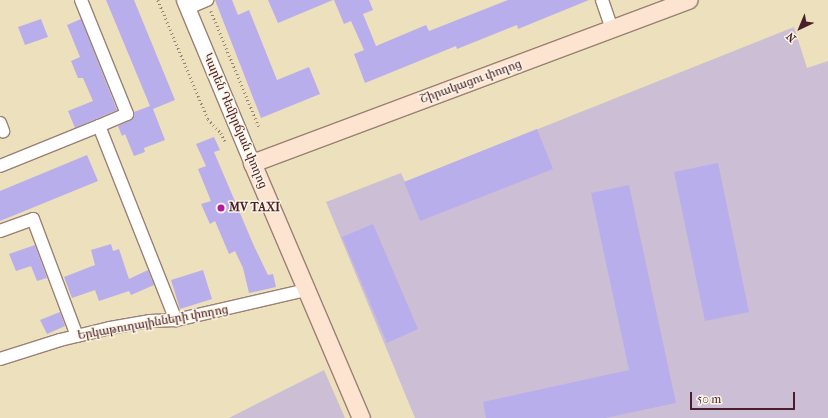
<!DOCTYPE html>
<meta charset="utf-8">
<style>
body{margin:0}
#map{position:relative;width:828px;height:418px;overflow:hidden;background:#ece0bd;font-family:"IM FELL French Canon","Noto Serif Armenian",serif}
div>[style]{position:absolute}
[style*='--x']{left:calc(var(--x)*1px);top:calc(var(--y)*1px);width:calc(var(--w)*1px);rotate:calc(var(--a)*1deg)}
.industrial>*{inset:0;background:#ccbed4}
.building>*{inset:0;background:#b9aeec}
.path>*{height:2.5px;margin-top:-1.25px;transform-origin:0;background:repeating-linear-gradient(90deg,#9b8074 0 1px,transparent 0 4px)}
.roads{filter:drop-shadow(1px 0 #9b8074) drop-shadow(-1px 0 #9b8074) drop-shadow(0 1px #9b8074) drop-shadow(0 -1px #9b8074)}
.minor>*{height:12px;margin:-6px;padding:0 6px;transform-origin:6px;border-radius:6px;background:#fff}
.tertiary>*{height:15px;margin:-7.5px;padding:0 7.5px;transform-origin:7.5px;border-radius:7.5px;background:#fff}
.secondary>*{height:17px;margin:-8.5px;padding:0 8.5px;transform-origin:8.5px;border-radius:8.5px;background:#fde4d1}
.dots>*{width:11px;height:11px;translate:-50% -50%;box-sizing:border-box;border:2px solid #fcf5e5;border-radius:50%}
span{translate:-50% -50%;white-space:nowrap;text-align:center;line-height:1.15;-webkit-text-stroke:3px #fcf5e5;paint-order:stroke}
.street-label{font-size:12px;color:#4a1f2b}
.poi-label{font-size:12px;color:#4a1f2b;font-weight:700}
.left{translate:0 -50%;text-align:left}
.north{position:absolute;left:780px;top:8px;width:40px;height:40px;-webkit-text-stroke:3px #fcf5e5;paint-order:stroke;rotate:224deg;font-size:11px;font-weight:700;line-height:16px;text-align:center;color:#4a1f2b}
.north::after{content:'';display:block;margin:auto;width:14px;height:18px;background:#4a1f2b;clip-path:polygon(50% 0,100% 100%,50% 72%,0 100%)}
.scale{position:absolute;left:690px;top:392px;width:105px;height:18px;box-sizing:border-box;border:2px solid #4a1f2b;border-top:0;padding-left:5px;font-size:12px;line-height:14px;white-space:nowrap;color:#4a1f2b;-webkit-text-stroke:3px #fcf5e5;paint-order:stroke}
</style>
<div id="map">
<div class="industrial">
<i style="clip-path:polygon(794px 27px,807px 68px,828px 61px,828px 418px,415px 418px,326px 202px,401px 173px,405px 182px)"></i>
<i style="clip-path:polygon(324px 370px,345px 418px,229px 418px)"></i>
</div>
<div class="building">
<i style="clip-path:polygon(106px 0,134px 0,175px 100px,153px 109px,165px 140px,144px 148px,145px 152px,134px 156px,125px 134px,122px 136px,118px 126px,133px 119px,134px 112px,150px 106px)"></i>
<i style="clip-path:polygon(215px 0,232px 0,238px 15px,249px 10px,277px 80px,309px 67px,320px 94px,261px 118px)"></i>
<i style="clip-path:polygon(268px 0,333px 0,278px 23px)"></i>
<i style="clip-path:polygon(334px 0,369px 0,373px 10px,363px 14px,376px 46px,426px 25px,429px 31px,508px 0,589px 0,518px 29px,517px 25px,457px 49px,456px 46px,365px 83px,354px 54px,364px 50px,351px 21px,344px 24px)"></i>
<i style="clip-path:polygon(41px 19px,48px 37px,25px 45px,18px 27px)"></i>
<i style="clip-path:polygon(81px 19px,117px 110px,75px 128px,68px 111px,93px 101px,83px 78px,78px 78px,71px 61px,80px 57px,67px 25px)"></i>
<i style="clip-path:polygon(537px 129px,553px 169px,420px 221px,404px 182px)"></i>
<i style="clip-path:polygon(214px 137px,220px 150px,214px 152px,254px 246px,268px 275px,273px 274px,276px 287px,249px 293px,243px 268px,235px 251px,229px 254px,215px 221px,210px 224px,201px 204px,211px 201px,198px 169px,206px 166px,196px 144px)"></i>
<i style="clip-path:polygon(87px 155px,98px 181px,0 221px,0 191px)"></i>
<i style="clip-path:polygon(718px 163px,749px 312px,705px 321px,674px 172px)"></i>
<i style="clip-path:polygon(629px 185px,676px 403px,605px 418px,486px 418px,483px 402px,629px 370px,591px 193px)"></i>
<i style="clip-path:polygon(373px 224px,418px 329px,387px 343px,342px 237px)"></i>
<i style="clip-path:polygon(111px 244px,113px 251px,119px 249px,129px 279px,148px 270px,154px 285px,131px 295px,129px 291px,99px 301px,95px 290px,72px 298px,64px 277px,95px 265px,91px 250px)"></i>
<i style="clip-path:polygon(35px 245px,47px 278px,37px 281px,31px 266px,16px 271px,9px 254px)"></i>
<i style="clip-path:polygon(203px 270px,212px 299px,180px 309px,171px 280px)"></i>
<i style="clip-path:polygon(60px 312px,65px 326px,47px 334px,40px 320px)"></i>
</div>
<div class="path">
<i style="--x:158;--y:0;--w:129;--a:67.2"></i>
<i style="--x:208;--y:119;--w:19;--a:47"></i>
<i style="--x:221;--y:133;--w:9;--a:63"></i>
<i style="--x:211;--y:11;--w:126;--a:67.5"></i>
</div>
<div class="roads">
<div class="minor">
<i style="--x:81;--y:0;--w:123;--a:68"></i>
<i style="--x:127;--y:114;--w:30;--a:157"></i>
<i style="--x:99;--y:126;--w:209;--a:68.4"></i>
<i style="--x:602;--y:0;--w:31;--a:71"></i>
<i style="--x:188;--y:8;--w:21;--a:-23"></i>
<i style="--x:0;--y:123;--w:9;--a:69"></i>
<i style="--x:0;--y:166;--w:107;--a:-22"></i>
<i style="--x:0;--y:231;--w:35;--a:-20"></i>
<i style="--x:33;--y:219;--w:125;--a:69.4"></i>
<i style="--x:0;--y:359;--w:63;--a:-17.6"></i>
<i style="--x:60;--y:340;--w:51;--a:-13.5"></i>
<i style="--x:110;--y:328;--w:41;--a:-9.9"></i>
<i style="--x:150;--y:321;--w:26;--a:-2"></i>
<i style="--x:176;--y:320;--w:133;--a:-13"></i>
</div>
<div class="tertiary">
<i style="--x:184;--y:0;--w:177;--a:67.4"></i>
</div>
<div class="secondary">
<i style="--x:361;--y:418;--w:277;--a:-113.1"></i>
<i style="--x:252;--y:163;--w:466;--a:-20.5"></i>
</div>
</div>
<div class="dots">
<i style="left:221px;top:208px;background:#b5179e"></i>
</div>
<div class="street-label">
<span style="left:471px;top:82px;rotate:-20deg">Շիրակացու փողոց</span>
<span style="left:235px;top:121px;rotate:67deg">Կարեն Դեմիրճյան փողոց</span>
<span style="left:153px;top:323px;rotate:-10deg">Երկաթուղայինների փողոց</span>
</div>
<div class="poi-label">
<span class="left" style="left:229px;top:208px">MV TAXI</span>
</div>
<div class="north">N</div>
<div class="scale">50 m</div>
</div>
